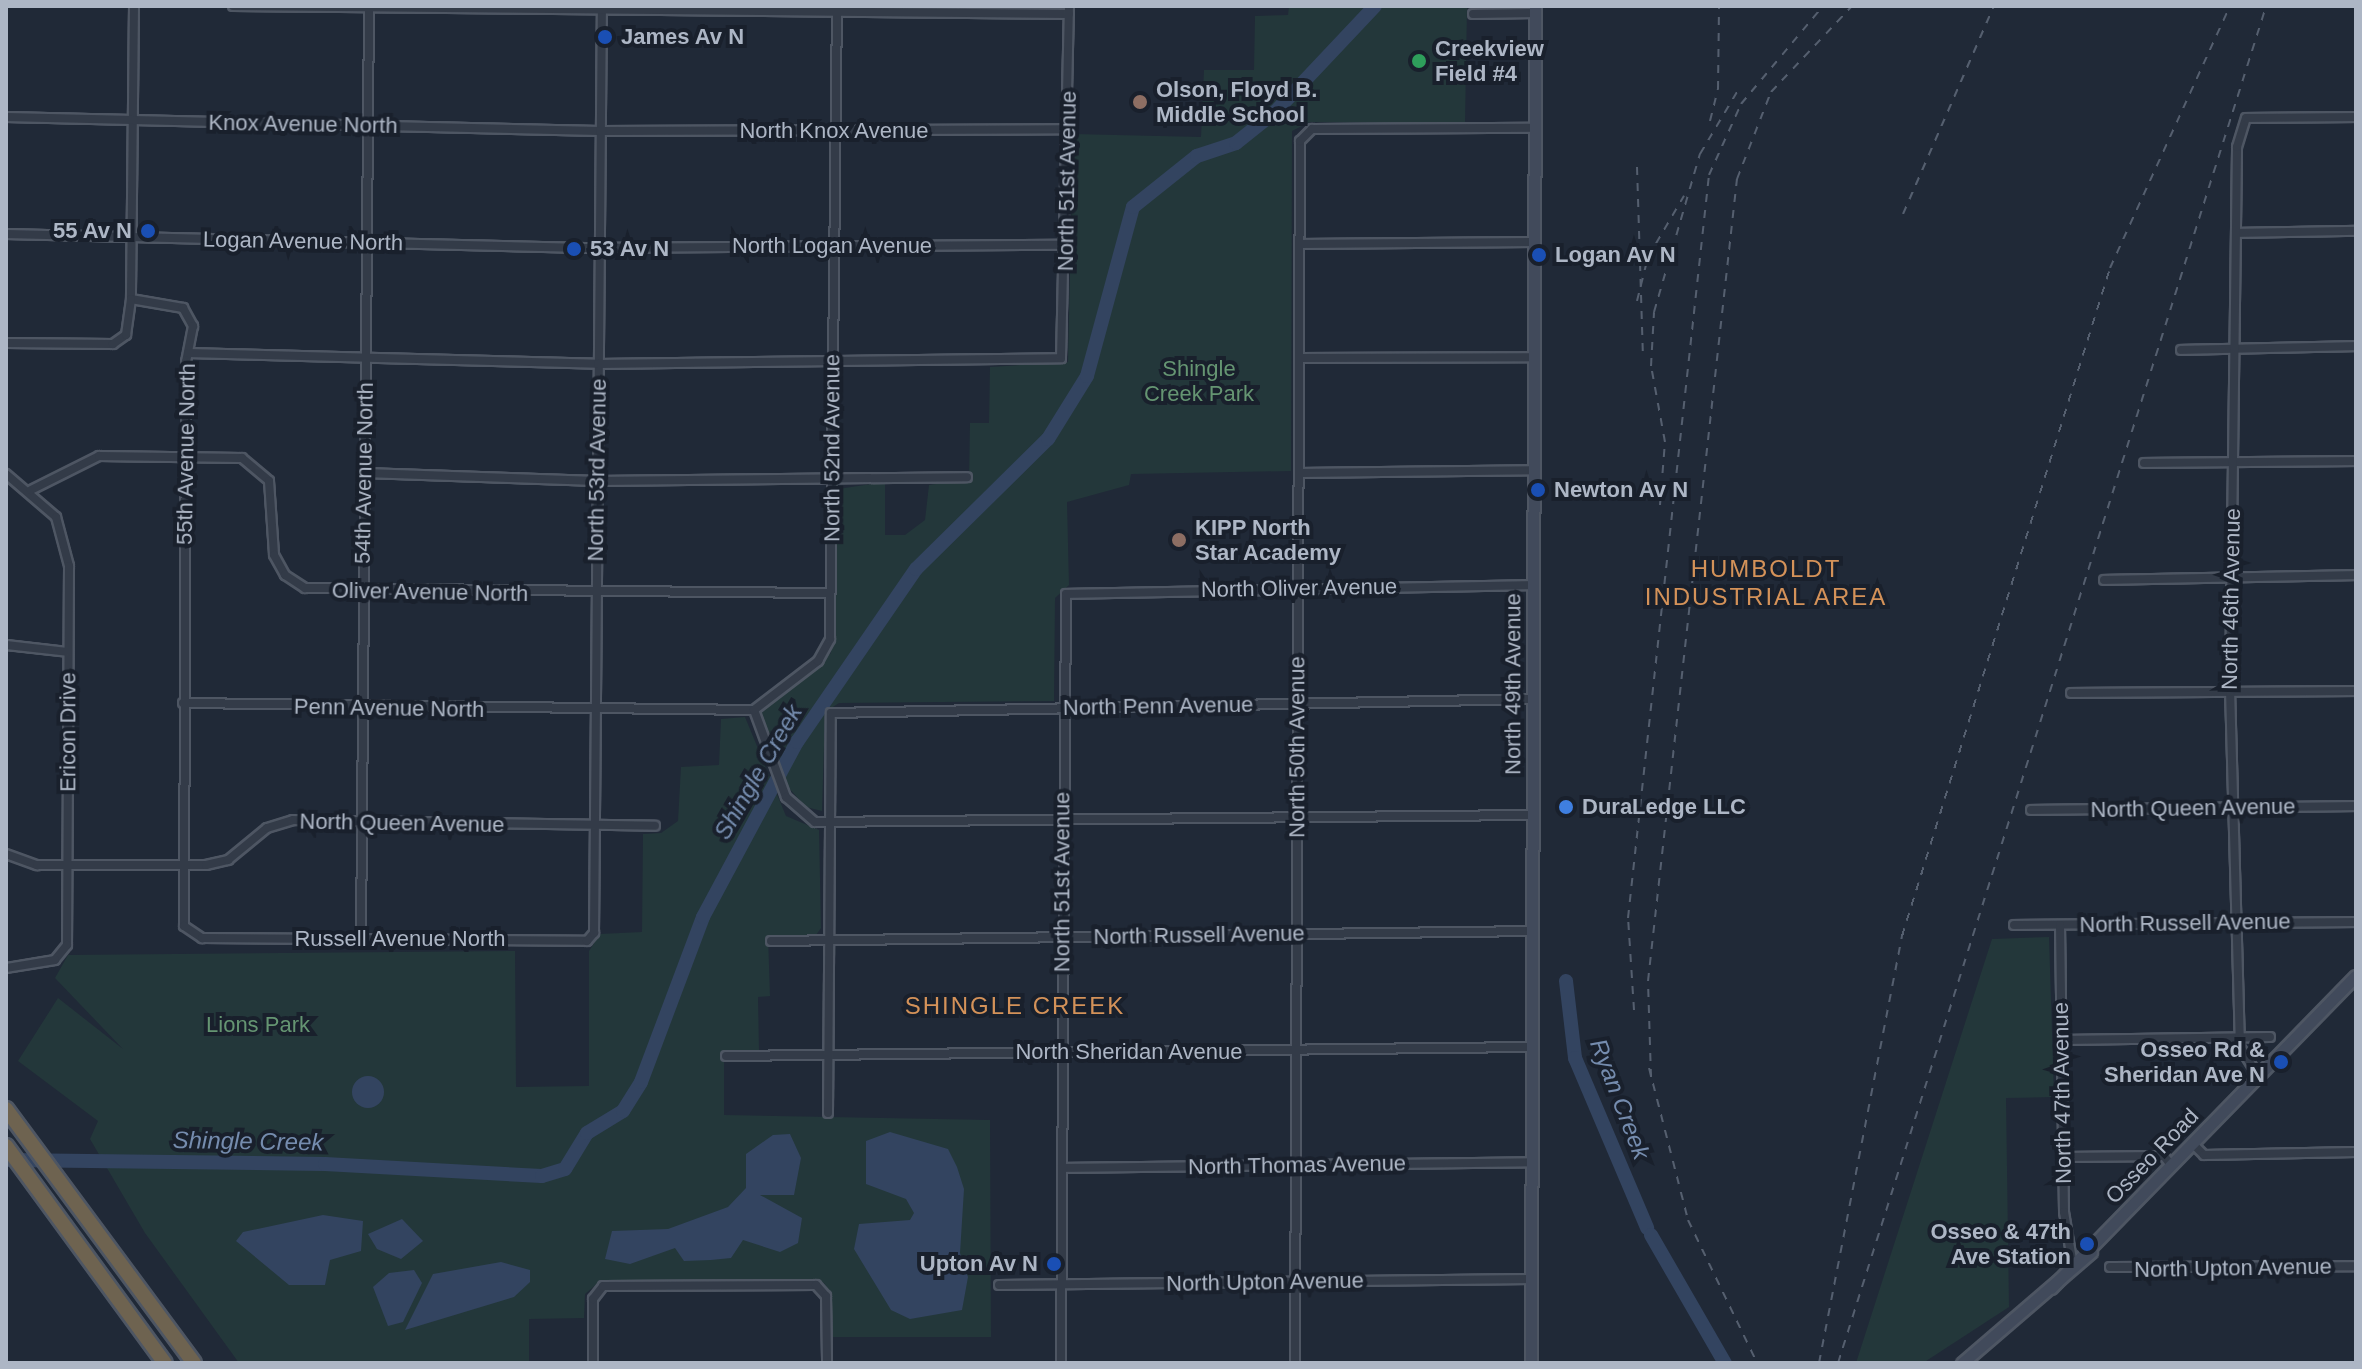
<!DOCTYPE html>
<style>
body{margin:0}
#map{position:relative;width:2362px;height:1369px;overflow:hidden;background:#202937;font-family:Arial,sans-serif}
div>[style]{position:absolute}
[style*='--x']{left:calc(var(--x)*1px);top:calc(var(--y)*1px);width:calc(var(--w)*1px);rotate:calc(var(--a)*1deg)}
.green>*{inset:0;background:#23373a}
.water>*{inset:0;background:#334460}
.round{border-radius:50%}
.river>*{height:14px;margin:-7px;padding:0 7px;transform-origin:7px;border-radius:7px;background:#334460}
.roads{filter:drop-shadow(2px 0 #4e5663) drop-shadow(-2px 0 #4e5663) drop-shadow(0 2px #4e5663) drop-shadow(0 -2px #4e5663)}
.street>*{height:8px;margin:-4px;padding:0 4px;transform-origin:4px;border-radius:4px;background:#333b48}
.secondary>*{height:11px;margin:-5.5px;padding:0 5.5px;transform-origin:5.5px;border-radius:5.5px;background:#414a5b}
.highway>*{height:14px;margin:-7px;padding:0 7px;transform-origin:7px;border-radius:7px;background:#6e6350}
.rail>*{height:2px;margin-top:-1px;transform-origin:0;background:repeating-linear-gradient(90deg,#555f6f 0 8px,transparent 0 16px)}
.dots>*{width:22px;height:22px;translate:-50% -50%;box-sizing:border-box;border:4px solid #19202c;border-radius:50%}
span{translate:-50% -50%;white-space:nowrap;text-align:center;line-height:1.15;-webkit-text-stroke:8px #19202c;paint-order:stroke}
.poi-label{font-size:22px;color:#adb6c5;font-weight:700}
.left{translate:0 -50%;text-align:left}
.right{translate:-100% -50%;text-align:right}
.street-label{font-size:22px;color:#adb6c5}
.park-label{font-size:22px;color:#659572}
.neighbourhood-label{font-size:24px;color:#d49259;letter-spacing:2px}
.water-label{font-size:24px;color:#758cae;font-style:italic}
.frame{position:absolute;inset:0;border:8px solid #adb6c5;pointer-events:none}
</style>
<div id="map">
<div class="green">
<i style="clip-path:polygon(1289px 6px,1522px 6px,1467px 8px,1465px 123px,1310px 122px,1292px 131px,1291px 471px,1131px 474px,1129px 485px,1067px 502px,1069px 585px,1055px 598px,1054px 701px,839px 703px,825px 712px,822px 811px,806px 807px,787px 786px,761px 712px,831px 653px,838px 489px,885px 482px,885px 535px,905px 535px,925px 520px,929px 485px,969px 479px,970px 423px,989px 423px,990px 367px,1068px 362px,1073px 134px,1201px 137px,1204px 70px,1254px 70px,1255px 16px,1288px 15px)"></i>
<i style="clip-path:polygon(745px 717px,786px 816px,819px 830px,821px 928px,816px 935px,768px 935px,770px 996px,758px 997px,759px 1050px,724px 1050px,724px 1115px,990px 1120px,991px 1337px,833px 1337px,831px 1294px,824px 1283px,809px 1280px,599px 1282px,585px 1294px,584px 1318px,529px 1319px,529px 1363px,239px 1363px,145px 1233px,90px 1139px,98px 1121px,18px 1061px,58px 998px,123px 1049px,55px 978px,68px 955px,515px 951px,516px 1087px,589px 1086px,589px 951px,600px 934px,642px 932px,643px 834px,661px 833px,678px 821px,681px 767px,719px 765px,721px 719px)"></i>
<i style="clip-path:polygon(2049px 937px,2054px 1097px,2006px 1098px,2009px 1307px,1923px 1363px,1856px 1363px,1992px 939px)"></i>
</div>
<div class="water">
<i class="round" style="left:352px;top:1076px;width:32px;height:32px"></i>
<i style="clip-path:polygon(890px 1132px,948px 1149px,957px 1167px,964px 1189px,960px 1253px,968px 1277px,962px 1310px,910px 1319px,891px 1310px,854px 1249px,859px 1224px,910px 1220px,914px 1213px,906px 1199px,866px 1184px,866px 1141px)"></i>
<i style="clip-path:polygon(790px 1134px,801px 1158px,794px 1195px,760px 1195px,802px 1218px,798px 1243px,780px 1252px,743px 1240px,731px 1258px,711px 1260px,684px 1261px,675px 1248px,630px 1264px,605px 1259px,612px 1231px,668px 1229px,728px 1207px,746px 1188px,746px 1154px,773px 1135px)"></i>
<i style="clip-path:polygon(323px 1215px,363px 1221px,361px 1251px,330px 1260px,325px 1285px,289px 1285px,236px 1241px,243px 1232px)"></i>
<i style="clip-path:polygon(402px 1219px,423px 1241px,401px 1259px,377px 1249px,368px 1234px)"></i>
<i style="clip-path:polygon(501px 1262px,530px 1270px,530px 1282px,514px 1297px,405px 1330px,433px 1274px)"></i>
<i style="clip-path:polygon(414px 1270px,422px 1283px,403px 1322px,388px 1326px,373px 1287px,389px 1273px)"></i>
</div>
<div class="river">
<i style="--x:1566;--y:981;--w:78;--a:83.3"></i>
<i style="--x:1575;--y:1058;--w:185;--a:67"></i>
<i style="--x:6;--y:1160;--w:319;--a:0.7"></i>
<i style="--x:325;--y:1164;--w:217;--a:3.2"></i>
<i style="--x:542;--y:1176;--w:24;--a:-17"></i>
<i style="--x:565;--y:1169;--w:42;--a:-58.6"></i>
<i style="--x:587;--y:1133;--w:42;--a:-31.4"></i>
<i style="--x:623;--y:1111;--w:34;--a:-58"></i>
<i style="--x:641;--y:1082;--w:176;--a:-69.4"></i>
<i style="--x:703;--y:917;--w:199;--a:-61.8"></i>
<i style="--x:797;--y:742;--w:210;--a:-55.5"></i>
<i style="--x:916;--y:569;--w:185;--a:-44.6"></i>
<i style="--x:1048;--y:439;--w:74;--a:-58.2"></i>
<i style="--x:1087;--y:376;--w:175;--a:-74.8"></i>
<i style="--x:1133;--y:207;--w:82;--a:-38.6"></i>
<i style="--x:1197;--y:156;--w:41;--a:-18.4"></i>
<i style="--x:1236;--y:143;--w:51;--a:-38.7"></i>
<i style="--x:1276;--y:111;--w:144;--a:-46.7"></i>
<i style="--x:1651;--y:1235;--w:148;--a:60"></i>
</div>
<div class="roads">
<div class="street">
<i style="--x:134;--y:6;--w:293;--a:90.6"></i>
<i style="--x:131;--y:299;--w:53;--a:9.8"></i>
<i style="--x:183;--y:308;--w:21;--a:61"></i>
<i style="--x:193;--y:326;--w:37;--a:101"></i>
<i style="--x:186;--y:362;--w:564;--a:90.2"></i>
<i style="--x:184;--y:926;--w:22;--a:34"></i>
<i style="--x:202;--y:938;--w:385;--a:0.4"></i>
<i style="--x:587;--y:941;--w:11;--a:-49"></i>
<i style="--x:594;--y:933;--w:927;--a:-89.51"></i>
<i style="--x:233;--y:6;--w:836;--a:0.55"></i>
<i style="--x:1473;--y:14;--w:62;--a:-0.9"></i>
<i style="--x:6;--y:117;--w:594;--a:1.35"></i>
<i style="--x:600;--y:131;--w:467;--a:-0.2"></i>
<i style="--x:2236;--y:233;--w:120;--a:-1"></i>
<i style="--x:6;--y:234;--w:579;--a:1.39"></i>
<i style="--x:585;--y:248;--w:480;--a:-0.4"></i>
<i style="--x:1300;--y:244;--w:234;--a:-0.5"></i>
<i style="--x:6;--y:343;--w:107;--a:0.5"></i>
<i style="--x:113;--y:344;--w:16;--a:-35"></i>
<i style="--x:126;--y:335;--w:36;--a:-82"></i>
<i style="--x:2181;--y:350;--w:175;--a:-1.3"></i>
<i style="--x:188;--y:353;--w:410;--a:1.5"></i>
<i style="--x:598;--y:364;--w:463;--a:-0.7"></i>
<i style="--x:1061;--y:358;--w:352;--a:-88.7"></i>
<i style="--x:1299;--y:358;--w:235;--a:-0.2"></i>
<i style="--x:2144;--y:463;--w:212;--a:-0.5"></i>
<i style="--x:365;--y:473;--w:232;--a:2"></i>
<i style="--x:597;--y:481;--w:370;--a:-0.6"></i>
<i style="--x:1299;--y:473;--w:234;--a:-0.7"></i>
<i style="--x:6;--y:474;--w:66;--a:40.7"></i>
<i style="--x:56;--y:517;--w:51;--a:75.1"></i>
<i style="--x:69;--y:566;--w:379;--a:90.3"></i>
<i style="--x:67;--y:945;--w:19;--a:129"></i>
<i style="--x:55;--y:960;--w:50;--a:170.7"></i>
<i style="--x:31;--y:490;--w:76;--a:-26.6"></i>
<i style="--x:99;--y:456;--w:143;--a:0.8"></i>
<i style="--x:242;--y:458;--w:35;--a:40"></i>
<i style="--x:269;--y:481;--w:74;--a:86.1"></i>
<i style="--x:274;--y:555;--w:23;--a:61"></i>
<i style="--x:285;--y:575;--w:24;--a:33"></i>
<i style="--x:305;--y:588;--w:525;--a:0.55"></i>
<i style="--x:2104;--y:580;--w:252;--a:-1.1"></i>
<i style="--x:6;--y:645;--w:62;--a:6.4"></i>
<i style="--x:2071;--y:693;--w:285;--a:-0.4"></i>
<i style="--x:183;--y:703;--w:571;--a:0.7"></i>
<i style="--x:754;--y:710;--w:93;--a:69.8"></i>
<i style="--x:786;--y:797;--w:38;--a:41"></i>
<i style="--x:815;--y:822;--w:717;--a:-0.56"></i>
<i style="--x:754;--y:710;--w:81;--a:-37.4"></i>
<i style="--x:818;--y:661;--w:25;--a:-61"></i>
<i style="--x:830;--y:639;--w:633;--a:-89.37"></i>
<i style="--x:2031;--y:810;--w:325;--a:-0.7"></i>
<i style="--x:6;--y:854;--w:33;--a:20"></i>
<i style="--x:37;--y:865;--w:169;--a:0"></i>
<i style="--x:206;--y:865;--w:23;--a:-13"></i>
<i style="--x:228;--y:860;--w:50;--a:-39.4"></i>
<i style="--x:267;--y:828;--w:27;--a:-17"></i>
<i style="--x:293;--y:820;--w:362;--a:0.9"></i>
<i style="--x:2014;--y:925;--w:342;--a:-0.5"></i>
<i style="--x:2060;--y:925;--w:287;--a:89.2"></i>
<i style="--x:2064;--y:1212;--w:49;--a:80.5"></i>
<i style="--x:361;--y:940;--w:934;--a:-89.51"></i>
<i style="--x:771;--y:941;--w:761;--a:-0.75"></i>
<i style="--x:2062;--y:1040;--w:208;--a:-0.8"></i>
<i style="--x:726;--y:1056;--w:806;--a:-0.64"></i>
<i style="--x:2257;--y:1074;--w:32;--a:-122"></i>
<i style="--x:2240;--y:1047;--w:355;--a:-91.6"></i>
<i style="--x:2230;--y:692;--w:545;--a:-89.26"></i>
<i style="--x:2237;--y:147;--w:30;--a:-73"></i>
<i style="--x:2246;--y:118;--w:110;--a:-0.5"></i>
<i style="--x:828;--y:1113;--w:400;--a:-89.6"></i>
<i style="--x:831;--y:713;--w:702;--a:-1.14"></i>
<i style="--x:2192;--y:1143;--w:17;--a:45"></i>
<i style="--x:2204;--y:1155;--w:152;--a:-1.1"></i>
<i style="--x:2063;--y:1157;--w:101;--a:-0.6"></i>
<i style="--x:2164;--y:1156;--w:11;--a:52"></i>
<i style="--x:1062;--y:1168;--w:469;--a:-0.7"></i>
<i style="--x:2110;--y:1267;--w:246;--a:-0.2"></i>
<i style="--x:999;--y:1285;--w:532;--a:-0.65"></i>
<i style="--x:593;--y:1363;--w:64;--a:-90"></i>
<i style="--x:593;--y:1299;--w:16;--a:-52"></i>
<i style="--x:603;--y:1286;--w:213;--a:-0.3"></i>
<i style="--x:816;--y:1285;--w:15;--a:48"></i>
<i style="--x:826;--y:1296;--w:67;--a:89.1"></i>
<i style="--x:1061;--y:1363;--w:769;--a:-89.63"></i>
<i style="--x:1066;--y:594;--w:467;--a:-1.1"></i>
<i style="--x:1295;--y:1363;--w:1222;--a:-89.77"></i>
<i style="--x:1300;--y:141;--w:17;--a:-45"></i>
<i style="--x:1312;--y:129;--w:223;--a:-0.3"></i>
</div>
<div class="secondary">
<i style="--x:2051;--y:1288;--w:436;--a:-45.7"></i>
<i style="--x:1531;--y:1363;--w:1357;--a:-89.83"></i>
<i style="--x:1962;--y:1363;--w:170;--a:-40.7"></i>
</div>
<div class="highway">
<i style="--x:6;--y:1109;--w:316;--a:53.5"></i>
<i style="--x:6;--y:1146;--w:269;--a:53.8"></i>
</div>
</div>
<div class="rail">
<i style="--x:1710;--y:121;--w:33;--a:-76"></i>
<i style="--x:1718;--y:89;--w:83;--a:-89.3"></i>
<i style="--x:1637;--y:167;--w:191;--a:88.2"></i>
<i style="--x:1903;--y:214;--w:227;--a:-66.4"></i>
<i style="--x:1637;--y:301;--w:45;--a:-76"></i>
<i style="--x:1648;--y:257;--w:71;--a:-59.5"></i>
<i style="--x:1660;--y:505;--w:63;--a:-85.5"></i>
<i style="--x:1665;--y:442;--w:77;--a:-100.4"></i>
<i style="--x:1651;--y:366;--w:54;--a:-86.8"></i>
<i style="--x:1654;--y:312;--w:165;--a:-73.8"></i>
<i style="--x:1700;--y:154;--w:78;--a:-59.2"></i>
<i style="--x:1634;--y:1010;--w:92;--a:-93.7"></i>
<i style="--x:1628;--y:918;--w:747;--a:-83.78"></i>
<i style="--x:1709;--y:175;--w:78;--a:-65.7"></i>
<i style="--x:1741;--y:104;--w:128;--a:-50.1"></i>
<i style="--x:1649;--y:1068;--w:157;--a:75.6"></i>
<i style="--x:1688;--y:1220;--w:159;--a:64.2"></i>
<i style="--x:1651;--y:1077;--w:96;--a:-91.8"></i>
<i style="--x:1648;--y:981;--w:807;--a:-83.67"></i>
<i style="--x:1737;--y:179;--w:93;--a:-68.7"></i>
<i style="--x:1771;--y:92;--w:118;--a:-46.7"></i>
<i style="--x:1819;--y:1363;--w:435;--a:-79"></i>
<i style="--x:1902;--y:936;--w:700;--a:-72.7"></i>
<i style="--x:2110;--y:268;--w:288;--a:-65.4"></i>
<i style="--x:1838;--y:1363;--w:1423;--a:-72.49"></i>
</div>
<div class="dots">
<i style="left:605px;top:37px;background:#1a4fb4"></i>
<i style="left:1419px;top:61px;background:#2e9e5b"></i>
<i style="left:1140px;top:102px;background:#8d6e63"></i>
<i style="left:148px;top:231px;background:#1a4fb4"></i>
<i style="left:574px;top:249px;background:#1a4fb4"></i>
<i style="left:1539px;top:255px;background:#1a4fb4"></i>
<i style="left:1538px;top:490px;background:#1a4fb4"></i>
<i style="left:1179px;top:540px;background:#8d6e63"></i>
<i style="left:1566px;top:807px;background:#3f7fe0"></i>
<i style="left:2281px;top:1062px;background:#1a4fb4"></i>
<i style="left:2087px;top:1244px;background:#1a4fb4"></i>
<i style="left:1054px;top:1264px;background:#1a4fb4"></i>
</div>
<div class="poi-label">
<span class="left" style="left:621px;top:37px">James Av N</span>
<span class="left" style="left:1435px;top:61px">Creekview<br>Field #4</span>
<span class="left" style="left:1156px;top:102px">Olson, Floyd B.<br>Middle School</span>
<span class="right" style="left:132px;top:231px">55 Av N</span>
<span class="left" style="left:590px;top:249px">53 Av N</span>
<span class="left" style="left:1555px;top:255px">Logan Av N</span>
<span class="left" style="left:1554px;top:490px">Newton Av N</span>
<span class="left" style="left:1195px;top:540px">KIPP North<br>Star Academy</span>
<span class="left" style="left:1582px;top:807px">DuraLedge LLC</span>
<span class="right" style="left:2265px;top:1062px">Osseo Rd &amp;<br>Sheridan Ave N</span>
<span class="right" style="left:2071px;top:1244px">Osseo &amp; 47th<br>Ave Station</span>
<span class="right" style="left:1038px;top:1264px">Upton Av N</span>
</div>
<div class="street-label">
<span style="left:303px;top:124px;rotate:1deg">Knox Avenue North</span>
<span style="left:834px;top:131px">North Knox Avenue</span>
<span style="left:1067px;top:181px;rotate:-89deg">North 51st Avenue</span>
<span style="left:303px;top:241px;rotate:1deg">Logan Avenue North</span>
<span style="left:832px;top:246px">North Logan Avenue</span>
<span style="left:832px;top:448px;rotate:-90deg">North 52nd Avenue</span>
<span style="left:186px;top:454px;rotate:-89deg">55th Avenue North</span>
<span style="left:597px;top:470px;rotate:-89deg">North 53rd Avenue</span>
<span style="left:364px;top:473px;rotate:-89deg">54th Avenue North</span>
<span style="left:1299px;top:588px;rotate:-1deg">North Oliver Avenue</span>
<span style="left:430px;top:592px;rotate:1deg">Oliver Avenue North</span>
<span style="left:2231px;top:599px;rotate:-89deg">North 46th Avenue</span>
<span style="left:1513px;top:684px;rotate:-90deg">North 49th Avenue</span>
<span style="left:1158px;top:706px;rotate:-1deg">North Penn Avenue</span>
<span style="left:389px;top:708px;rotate:1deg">Penn Avenue North</span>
<span style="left:68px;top:732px;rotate:-90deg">Ericon Drive</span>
<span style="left:1297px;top:747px;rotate:-90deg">North 50th Avenue</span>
<span style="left:2193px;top:808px;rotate:-1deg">North Queen Avenue</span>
<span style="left:402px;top:823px;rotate:1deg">North Queen Avenue</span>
<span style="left:1062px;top:882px;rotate:-90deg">North 51st Avenue</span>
<span style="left:2185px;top:923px;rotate:-1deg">North Russell Avenue</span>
<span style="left:1199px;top:935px;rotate:-1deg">North Russell Avenue</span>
<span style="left:400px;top:939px">Russell Avenue North</span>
<span style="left:1129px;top:1052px">North Sheridan Avenue</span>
<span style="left:2062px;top:1093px;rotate:-91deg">North 47th Avenue</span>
<span style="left:2152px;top:1156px;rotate:-46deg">Osseo Road</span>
<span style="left:1297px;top:1165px;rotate:-1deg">North Thomas Avenue</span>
<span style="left:2233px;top:1268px;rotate:-1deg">North Upton Avenue</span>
<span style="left:1265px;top:1282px;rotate:-1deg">North Upton Avenue</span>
</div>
<div class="park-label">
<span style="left:1199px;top:381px">Shingle<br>Creek Park</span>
<span style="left:258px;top:1025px">Lions Park</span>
</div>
<div class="neighbourhood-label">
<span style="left:1766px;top:583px">HUMBOLDT<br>INDUSTRIAL AREA</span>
<span style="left:1015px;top:1006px">SHINGLE CREEK</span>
</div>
<div class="water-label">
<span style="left:758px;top:772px;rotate:-60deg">Shingle Creek</span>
<span style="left:1620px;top:1099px;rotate:69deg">Ryan Creek</span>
<span style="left:248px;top:1141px;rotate:1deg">Shingle Creek</span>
</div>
<div class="frame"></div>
</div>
